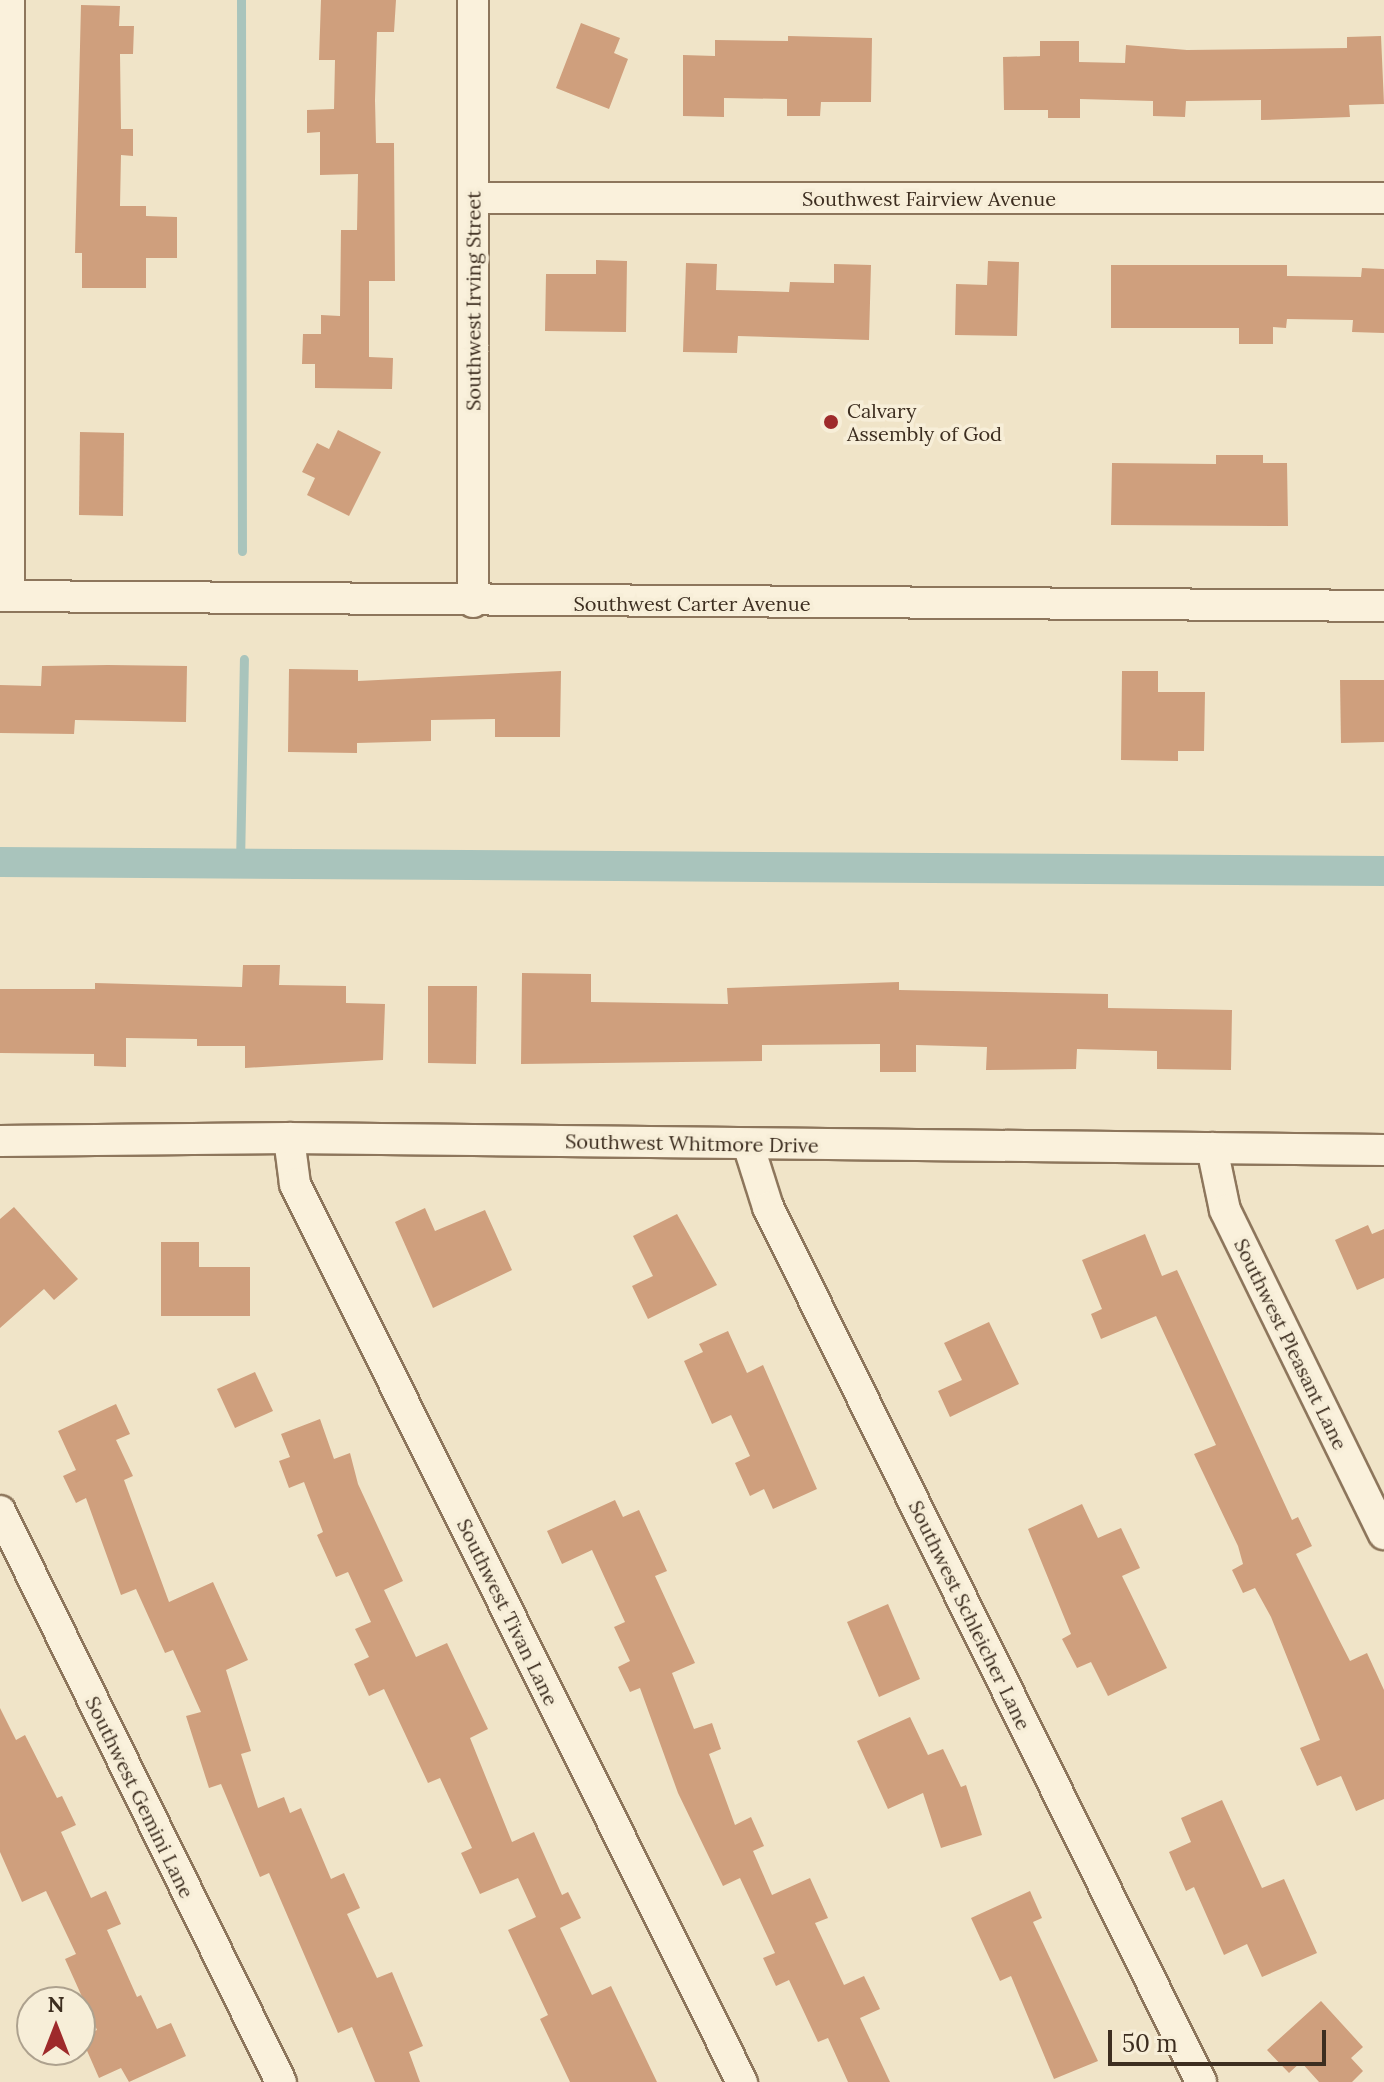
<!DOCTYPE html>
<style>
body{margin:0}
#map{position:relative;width:1384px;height:2082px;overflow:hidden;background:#f0e4c8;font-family:Lora,serif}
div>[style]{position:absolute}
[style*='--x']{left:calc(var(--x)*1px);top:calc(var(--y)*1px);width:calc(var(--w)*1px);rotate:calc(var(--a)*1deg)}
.stream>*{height:9px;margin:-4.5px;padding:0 4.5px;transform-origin:4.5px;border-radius:4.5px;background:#a9c4bc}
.canal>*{height:30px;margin:-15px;padding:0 15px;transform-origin:15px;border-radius:15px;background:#a9c4bc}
.building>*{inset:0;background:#cf9f7d}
.roads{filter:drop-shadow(2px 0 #8d765c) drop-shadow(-2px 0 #8d765c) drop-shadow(0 2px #8d765c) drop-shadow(0 -2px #8d765c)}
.street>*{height:30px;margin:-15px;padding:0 15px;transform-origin:15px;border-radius:15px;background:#faf1dc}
.dots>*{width:22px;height:22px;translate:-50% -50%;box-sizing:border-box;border:4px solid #f7eed8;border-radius:50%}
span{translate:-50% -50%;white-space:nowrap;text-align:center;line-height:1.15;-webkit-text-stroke:7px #f7eed8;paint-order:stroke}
.street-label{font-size:20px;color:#3d2e20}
.poi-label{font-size:20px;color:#3d2e20}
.left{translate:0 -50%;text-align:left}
.north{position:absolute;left:16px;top:1986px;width:80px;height:80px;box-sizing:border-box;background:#f7eed8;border:2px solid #ada18e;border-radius:50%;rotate:0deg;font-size:22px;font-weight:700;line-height:32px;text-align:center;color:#3d2e20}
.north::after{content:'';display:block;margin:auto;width:28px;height:36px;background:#9e2a2b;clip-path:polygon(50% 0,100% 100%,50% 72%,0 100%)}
.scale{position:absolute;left:1108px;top:2030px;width:218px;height:36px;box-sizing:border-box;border:4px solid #3d2e20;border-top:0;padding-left:10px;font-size:24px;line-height:28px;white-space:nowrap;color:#3d2e20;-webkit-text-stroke:6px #f7eed8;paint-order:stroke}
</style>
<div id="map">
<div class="stream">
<i style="--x:241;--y:0;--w:551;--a:89.9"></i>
<i style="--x:240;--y:864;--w:205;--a:-88.9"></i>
</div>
<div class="canal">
<i style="--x:0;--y:862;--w:1384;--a:0.37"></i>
</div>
<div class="building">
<i style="clip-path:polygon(321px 0,396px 0,394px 32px,377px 32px,375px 100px,376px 143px,394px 143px,395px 281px,369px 281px,369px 357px,393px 358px,392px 389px,315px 388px,315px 364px,302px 364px,303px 334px,321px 334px,321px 315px,340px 316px,341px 230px,357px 230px,358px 174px,320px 175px,320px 132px,307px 133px,307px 110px,334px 109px,335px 60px,319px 60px)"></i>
<i style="clip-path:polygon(81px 5px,120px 6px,119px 26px,134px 26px,133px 54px,120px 54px,121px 129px,133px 129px,133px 156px,121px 155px,120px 206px,146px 206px,146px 216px,177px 217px,177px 258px,146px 258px,146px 288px,82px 288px,82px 253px,75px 253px)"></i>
<i style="clip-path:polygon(581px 23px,620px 38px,614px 53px,628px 59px,609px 109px,556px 88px)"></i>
<i style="clip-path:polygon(788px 36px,872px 38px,871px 102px,821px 102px,820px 116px,787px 116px,787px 99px,724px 98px,724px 117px,683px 116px,683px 55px,715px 56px,715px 40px,788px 41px)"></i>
<i style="clip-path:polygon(1381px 36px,1384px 104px,1349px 105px,1350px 117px,1261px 120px,1261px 100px,1186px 101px,1185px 117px,1153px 116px,1153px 101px,1080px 99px,1080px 118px,1048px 118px,1048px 110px,1004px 110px,1003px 57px,1040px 56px,1040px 41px,1079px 41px,1079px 62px,1125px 63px,1126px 45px,1187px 50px,1347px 48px,1347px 37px)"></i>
<i style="clip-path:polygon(596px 260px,627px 261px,626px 332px,545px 331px,546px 274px,596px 274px)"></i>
<i style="clip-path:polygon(988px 261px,1019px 262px,1017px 336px,955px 335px,956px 284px,987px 285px)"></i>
<i style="clip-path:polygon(686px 263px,717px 264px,716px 290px,789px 292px,790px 282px,834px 283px,834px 264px,871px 265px,869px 340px,738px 336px,737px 353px,683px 352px)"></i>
<i style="clip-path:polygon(1111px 265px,1287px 265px,1287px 276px,1361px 277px,1362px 268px,1384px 269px,1384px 333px,1352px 332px,1353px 320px,1287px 319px,1286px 328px,1273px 327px,1273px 344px,1239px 344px,1239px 328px,1111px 328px)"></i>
<i style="clip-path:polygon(338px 430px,381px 452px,349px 516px,307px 495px,315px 478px,302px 472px,317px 443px,329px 449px)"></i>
<i style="clip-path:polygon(80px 432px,124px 433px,123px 516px,79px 515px)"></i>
<i style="clip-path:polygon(1216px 455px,1263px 455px,1263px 463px,1287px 463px,1288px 526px,1111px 525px,1112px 463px,1216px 464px)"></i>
<i style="clip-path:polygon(108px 665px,187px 666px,186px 722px,75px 720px,74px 734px,0 733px,0 685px,41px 686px,42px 666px)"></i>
<i style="clip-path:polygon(289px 669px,358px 670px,358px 681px,561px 671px,560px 737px,495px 737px,495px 719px,431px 720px,431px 741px,357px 743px,357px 753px,288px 752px)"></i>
<i style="clip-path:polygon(1122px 671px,1158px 671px,1158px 692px,1205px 692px,1204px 751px,1178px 751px,1178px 761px,1121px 760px)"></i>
<i style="clip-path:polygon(1340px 680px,1384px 680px,1384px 742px,1341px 743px)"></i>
<i style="clip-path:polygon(243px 965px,280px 965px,279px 985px,346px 986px,346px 1003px,385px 1004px,383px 1060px,245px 1068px,245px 1046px,197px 1046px,197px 1039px,126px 1038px,126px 1067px,94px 1066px,94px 1054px,0 1053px,0 989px,95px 989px,95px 983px,242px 987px)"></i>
<i style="clip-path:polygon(522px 973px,591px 974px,591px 1002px,728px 1004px,727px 988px,899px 982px,899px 990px,1108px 994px,1108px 1008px,1232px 1010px,1231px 1070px,1157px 1069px,1157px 1051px,1077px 1049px,1076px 1069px,986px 1070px,987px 1047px,916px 1045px,916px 1072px,880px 1072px,880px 1044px,762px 1045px,762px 1061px,521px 1064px)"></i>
<i style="clip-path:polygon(428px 986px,477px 986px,476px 1064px,428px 1063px)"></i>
<i style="clip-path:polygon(14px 1207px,78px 1279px,54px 1300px,44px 1289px,0 1328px,0 1219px)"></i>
<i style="clip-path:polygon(425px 1208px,435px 1231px,485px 1210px,512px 1270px,433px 1308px,395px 1222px)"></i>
<i style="clip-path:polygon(677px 1214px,717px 1285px,648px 1319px,632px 1286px,653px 1276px,633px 1236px)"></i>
<i style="clip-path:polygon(1368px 1225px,1372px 1234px,1384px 1229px,1384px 1278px,1357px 1290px,1335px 1240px)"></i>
<i style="clip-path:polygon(1145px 1234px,1162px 1276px,1177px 1270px,1292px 1520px,1298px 1517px,1312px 1546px,1296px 1554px,1330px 1622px,1350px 1661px,1367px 1653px,1384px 1690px,1384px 1799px,1356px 1811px,1341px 1776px,1317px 1786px,1300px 1748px,1320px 1740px,1271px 1617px,1255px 1588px,1243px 1593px,1232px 1570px,1243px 1564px,1238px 1546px,1194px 1454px,1216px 1445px,1156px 1316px,1101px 1339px,1091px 1314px,1102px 1309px,1082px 1260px)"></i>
<i style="clip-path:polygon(161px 1242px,199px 1242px,199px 1267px,250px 1267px,250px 1316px,161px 1316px)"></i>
<i style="clip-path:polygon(989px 1322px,1019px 1384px,950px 1417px,938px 1391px,962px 1380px,944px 1343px)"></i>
<i style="clip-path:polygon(728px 1331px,747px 1373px,763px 1365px,817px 1489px,773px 1509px,764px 1489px,750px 1496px,735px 1463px,750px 1456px,731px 1415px,712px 1424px,684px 1361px,703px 1352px,699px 1344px)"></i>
<i style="clip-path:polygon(255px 1372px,273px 1411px,235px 1428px,217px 1389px)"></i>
<i style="clip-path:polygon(116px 1404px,130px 1434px,116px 1440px,133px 1476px,124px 1480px,169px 1602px,213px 1582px,248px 1660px,226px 1670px,251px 1751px,241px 1754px,258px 1808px,284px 1797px,290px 1813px,301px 1808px,331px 1879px,344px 1873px,360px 1908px,347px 1914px,377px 1978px,392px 1972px,423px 2046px,409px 2052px,420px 2082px,375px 2082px,352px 2027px,338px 2033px,269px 1873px,260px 1877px,221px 1784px,209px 1788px,186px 1716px,201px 1712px,173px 1650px,165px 1653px,136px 1589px,121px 1595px,86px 1498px,76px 1503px,63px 1476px,76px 1470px,58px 1431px)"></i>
<i style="clip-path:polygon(320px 1419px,334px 1459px,350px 1453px,358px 1484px,403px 1581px,384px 1590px,416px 1657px,447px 1643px,488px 1729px,470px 1738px,512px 1842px,534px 1832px,562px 1895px,568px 1892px,581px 1918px,560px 1928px,592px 1995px,611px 1986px,657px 2082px,570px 2082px,540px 2019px,548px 2015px,508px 1930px,536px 1917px,518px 1878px,480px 1894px,461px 1853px,472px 1848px,440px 1778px,428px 1783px,384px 1689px,369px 1696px,354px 1664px,369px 1657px,355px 1629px,371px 1622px,348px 1572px,336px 1577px,317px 1535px,323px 1532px,304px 1482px,289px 1488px,279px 1461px,290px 1457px,281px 1434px)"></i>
<i style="clip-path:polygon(615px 1500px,623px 1517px,639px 1510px,667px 1571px,655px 1576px,695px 1663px,672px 1673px,694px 1729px,712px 1723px,721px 1749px,709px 1754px,735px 1825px,751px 1817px,764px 1846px,753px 1851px,772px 1895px,810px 1878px,828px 1918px,815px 1923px,844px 1985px,864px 1976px,880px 2009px,860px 2018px,890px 2082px,848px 2082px,828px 2038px,818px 2042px,789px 1980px,776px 1986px,763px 1958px,775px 1953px,740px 1878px,723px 1886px,678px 1793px,640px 1688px,630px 1692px,618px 1667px,630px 1661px,614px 1627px,625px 1622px,592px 1550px,562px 1564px,547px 1531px)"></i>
<i style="clip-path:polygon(1082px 1504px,1098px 1538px,1121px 1528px,1140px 1568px,1122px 1576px,1167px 1668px,1108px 1696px,1091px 1662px,1077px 1668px,1062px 1639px,1071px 1634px,1028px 1529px)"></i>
<i style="clip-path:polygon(888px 1604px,920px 1679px,879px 1697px,847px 1622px)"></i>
<i style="clip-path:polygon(0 1708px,16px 1740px,25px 1735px,57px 1798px,62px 1796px,76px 1825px,61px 1832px,91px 1898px,106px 1891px,121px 1924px,107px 1930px,137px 1997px,141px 1995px,157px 2029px,171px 2023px,186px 2056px,129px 2082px,121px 2068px,99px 2078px,81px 2037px,97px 2030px,65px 1959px,76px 1954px,46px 1891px,22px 1902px,0 1852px)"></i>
<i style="clip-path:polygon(910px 1717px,928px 1755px,943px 1749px,961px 1787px,966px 1785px,982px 1835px,941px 1848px,923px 1793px,888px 1809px,857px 1741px)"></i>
<i style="clip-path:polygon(1222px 1800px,1262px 1888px,1284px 1879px,1317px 1953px,1262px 1977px,1247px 1944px,1224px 1955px,1194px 1887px,1186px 1891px,1169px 1852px,1191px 1842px,1181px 1818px)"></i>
<i style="clip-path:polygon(1030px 1891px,1042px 1918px,1033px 1922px,1098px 2061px,1054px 2079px,1011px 1976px,1000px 1981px,971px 1918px)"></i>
<i style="clip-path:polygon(1321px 2001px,1363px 2047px,1351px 2058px,1363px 2071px,1352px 2082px,1319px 2082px,1301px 2062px,1289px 2073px,1267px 2050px)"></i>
</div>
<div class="roads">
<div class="street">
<i style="--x:9;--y:0;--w:596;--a:90"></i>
<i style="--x:473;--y:198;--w:911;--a:0"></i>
<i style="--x:0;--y:596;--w:1384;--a:0.41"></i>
<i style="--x:473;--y:602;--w:602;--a:-90"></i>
<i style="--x:289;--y:1138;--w:46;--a:82.6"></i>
<i style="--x:295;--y:1184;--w:1003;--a:63.54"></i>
<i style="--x:0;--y:1141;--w:289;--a:-0.6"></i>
<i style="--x:289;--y:1138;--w:1095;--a:0.63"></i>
<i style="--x:748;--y:1144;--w:66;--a:72.4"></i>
<i style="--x:768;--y:1207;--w:976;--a:63.67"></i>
<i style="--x:1212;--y:1148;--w:63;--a:78.2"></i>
<i style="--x:1225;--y:1210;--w:361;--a:63.9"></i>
<i style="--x:0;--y:1511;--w:636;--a:63.8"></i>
</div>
</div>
<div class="dots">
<i style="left:831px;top:422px;background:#9e2a2b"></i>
</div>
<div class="street-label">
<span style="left:929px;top:198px">Southwest Fairview Avenue</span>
<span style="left:473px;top:301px;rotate:-90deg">Southwest Irving Street</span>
<span style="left:692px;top:603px">Southwest Carter Avenue</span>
<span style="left:692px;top:1143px;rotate:1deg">Southwest Whitmore Drive</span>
<span style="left:1291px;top:1344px;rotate:64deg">Southwest Pleasant Lane</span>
<span style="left:508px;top:1612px;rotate:64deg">Southwest Tivan Lane</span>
<span style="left:970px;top:1615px;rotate:64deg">Southwest Schleicher Lane</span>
<span style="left:140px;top:1797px;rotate:64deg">Southwest Gemini Lane</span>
</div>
<div class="poi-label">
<span class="left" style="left:847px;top:422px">Calvary<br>Assembly of God</span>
</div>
<div class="north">N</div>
<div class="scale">50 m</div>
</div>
